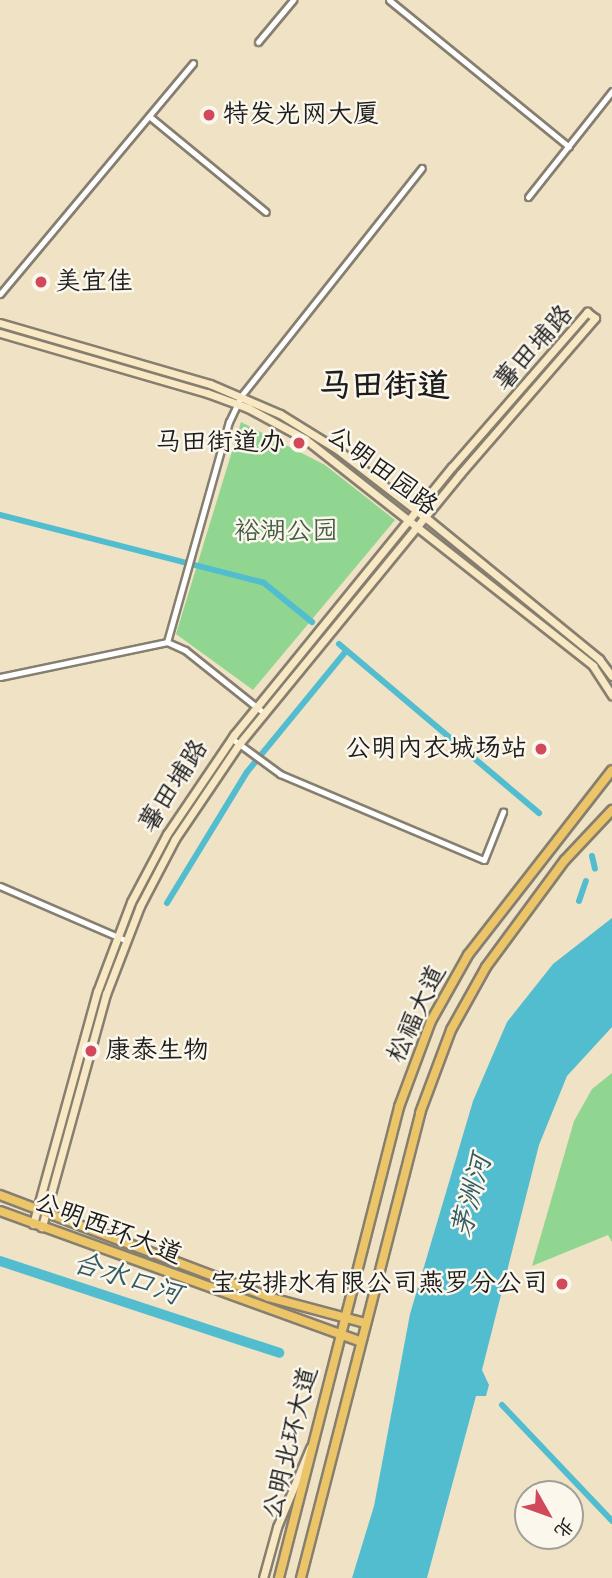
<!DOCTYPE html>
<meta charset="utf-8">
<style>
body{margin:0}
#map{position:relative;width:612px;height:1578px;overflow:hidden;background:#f0e2c5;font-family:"Architects Daughter","LXGW WenKai TC",sans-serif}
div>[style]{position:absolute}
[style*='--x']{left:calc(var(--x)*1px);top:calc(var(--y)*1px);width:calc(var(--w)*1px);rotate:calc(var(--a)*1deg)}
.green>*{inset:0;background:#90d690}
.water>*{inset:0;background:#53bdd0}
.canal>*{height:6px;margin:-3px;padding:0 3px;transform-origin:3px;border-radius:3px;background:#53bdd0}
.river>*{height:10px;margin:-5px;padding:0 5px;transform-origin:5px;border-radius:5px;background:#53bdd0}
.roads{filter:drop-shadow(2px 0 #867f70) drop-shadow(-2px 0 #867f70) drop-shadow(0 2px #867f70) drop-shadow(0 -2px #867f70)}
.street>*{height:5px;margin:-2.5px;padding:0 2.5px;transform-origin:2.5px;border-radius:2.5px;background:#fff}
.secondary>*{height:7px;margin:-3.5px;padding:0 3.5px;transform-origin:3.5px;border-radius:3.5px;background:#f8e8c3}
.primary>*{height:8px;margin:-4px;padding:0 4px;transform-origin:4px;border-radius:4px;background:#edc569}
.dots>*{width:19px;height:19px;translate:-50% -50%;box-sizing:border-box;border:4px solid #fbf7ec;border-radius:50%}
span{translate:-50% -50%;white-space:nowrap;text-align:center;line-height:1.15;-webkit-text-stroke:5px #fbf7ec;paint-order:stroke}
.poi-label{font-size:26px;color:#1c1c1c}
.left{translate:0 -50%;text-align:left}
.right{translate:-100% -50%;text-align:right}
.street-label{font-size:26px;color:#1c1c1c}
.park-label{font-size:26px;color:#455d45}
.water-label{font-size:28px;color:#325c64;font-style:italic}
.district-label{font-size:33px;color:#1c1c1c;font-weight:700}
.north{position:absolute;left:514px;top:1480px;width:70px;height:70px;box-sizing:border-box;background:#fbf7ec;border:2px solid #a29f99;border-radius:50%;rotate:130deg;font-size:19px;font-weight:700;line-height:28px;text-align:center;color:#1c1c1c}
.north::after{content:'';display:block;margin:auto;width:24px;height:32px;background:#d1495b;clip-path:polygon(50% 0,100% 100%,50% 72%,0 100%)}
</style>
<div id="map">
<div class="green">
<i style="clip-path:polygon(241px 422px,325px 465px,395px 520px,253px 690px,176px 634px)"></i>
<i style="clip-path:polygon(612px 1073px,612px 1242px,608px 1235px,532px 1266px,574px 1121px,592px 1089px)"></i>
</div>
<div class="water">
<i style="clip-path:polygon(612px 918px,612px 1027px,567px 1076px,539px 1145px,482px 1370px,489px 1385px,486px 1396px,476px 1396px,427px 1578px,352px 1578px,374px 1506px,410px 1314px,473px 1101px,507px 1022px,553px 964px)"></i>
</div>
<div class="canal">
<i style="--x:0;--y:515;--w:273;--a:14.4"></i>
<i style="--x:264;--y:583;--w:62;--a:39.1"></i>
<i style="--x:339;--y:644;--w:262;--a:40.2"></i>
<i style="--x:592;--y:856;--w:13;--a:77"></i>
<i style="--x:579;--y:901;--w:21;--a:-71"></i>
<i style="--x:167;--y:903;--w:153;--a:-58.6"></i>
<i style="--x:247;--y:772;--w:156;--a:-50.7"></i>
<i style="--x:502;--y:1405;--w:160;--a:46.5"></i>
</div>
<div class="river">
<i style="--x:0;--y:1261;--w:294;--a:18.2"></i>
</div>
<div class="roads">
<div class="street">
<i style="--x:389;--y:0;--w:232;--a:39.2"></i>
<i style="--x:258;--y:42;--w:55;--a:-50.2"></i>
<i style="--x:149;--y:116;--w:151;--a:39.4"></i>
<i style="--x:528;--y:197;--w:135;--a:-51.6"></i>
<i style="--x:0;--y:294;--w:301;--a:-50.1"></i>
<i style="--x:167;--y:642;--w:229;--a:-74.3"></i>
<i style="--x:229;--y:422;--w:29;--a:-65"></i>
<i style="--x:241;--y:396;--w:291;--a:-51.6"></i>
<i style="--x:0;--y:677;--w:171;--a:-11.8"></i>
<i style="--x:167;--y:642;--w:20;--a:24"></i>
<i style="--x:185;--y:650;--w:101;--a:38.6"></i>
<i style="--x:231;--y:738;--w:61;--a:36.3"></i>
<i style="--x:280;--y:774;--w:221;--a:22.9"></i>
<i style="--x:484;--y:860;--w:52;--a:-68.4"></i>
<i style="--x:0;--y:886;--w:138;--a:23.4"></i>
</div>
<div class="secondary">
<i style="--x:0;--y:323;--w:219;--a:16.2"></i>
<i style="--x:210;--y:384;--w:76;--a:23.2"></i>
<i style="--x:280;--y:414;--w:68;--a:31.8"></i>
<i style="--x:338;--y:450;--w:110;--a:37.6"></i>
<i style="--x:425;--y:517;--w:225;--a:39.2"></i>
<i style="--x:599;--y:659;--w:21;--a:53"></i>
<i style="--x:0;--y:333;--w:216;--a:16.2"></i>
<i style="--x:207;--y:393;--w:44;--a:20.1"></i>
<i style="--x:248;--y:408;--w:65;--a:28.5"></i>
<i style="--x:305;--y:439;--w:367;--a:38.2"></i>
<i style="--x:593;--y:666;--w:35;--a:57"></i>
<i style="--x:33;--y:1224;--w:241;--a:-74.6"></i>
<i style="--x:97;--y:992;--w:96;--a:-69.3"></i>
<i style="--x:131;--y:902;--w:77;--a:-62.1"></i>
<i style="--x:167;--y:834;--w:120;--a:-55.9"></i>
<i style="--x:234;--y:735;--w:345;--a:-50.9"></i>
<i style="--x:452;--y:467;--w:206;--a:-48.9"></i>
<i style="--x:587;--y:312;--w:10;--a:37"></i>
<i style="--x:595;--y:318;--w:206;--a:130.9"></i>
<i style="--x:460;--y:474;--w:349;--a:129.3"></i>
<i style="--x:239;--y:744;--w:115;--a:124"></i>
<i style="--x:175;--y:839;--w:76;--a:117.6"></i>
<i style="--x:140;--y:906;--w:94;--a:111.1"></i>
<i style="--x:106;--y:994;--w:242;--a:105.4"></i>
<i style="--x:263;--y:1578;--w:53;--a:-74.6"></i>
<i style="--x:277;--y:1527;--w:86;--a:-67.3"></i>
</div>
<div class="primary">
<i style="--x:0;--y:1195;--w:287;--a:20.8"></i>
<i style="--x:268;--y:1297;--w:100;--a:15"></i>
<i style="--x:0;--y:1211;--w:383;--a:19.9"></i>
<i style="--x:279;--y:1578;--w:486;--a:-75.7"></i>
<i style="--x:399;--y:1107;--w:92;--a:-69.6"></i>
<i style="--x:431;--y:1021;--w:76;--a:-60.7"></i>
<i style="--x:468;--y:955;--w:234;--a:-52.1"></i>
<i style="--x:301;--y:1578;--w:480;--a:-75.6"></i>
<i style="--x:420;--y:1113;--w:89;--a:-69.5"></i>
<i style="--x:451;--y:1030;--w:72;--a:-60.9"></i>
<i style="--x:486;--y:967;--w:133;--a:-53.6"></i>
<i style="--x:565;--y:860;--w:69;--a:-46.8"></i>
</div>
</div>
<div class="dots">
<i style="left:209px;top:115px;background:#d1495b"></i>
<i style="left:41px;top:282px;background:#d1495b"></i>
<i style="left:299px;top:443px;background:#d1495b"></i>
<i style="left:541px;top:749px;background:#d1495b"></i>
<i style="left:91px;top:1051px;background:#d1495b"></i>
<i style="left:562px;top:1284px;background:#d1495b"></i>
</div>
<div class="poi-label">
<span class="left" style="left:223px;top:115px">特发光网大厦</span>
<span class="left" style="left:55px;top:282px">美宜佳</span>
<span class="right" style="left:285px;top:443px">马田街道办</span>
<span class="right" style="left:527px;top:749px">公明内衣城场站</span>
<span class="left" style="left:105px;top:1051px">康泰生物</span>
<span class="right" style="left:548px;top:1284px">宝安排水有限公司燕罗分公司</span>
</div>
<div class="street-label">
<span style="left:534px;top:348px;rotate:-48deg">薯田埔路</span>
<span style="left:382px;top:471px;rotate:37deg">公明田园路</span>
<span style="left:174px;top:786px;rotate:-57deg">薯田埔路</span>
<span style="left:417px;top:1014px;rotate:-65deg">松福大道</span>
<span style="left:108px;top:1229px;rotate:21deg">公明西环大道</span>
<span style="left:291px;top:1443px;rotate:-76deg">公明北环大道</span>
</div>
<div class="park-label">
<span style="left:286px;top:532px">裕湖公园</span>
</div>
<div class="water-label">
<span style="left:472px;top:1196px;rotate:-75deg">茅洲河</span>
<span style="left:127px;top:1279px;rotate:18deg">合水口河</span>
</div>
<div class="district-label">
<span style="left:384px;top:387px">马田街道</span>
</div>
<div class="north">北</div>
</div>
